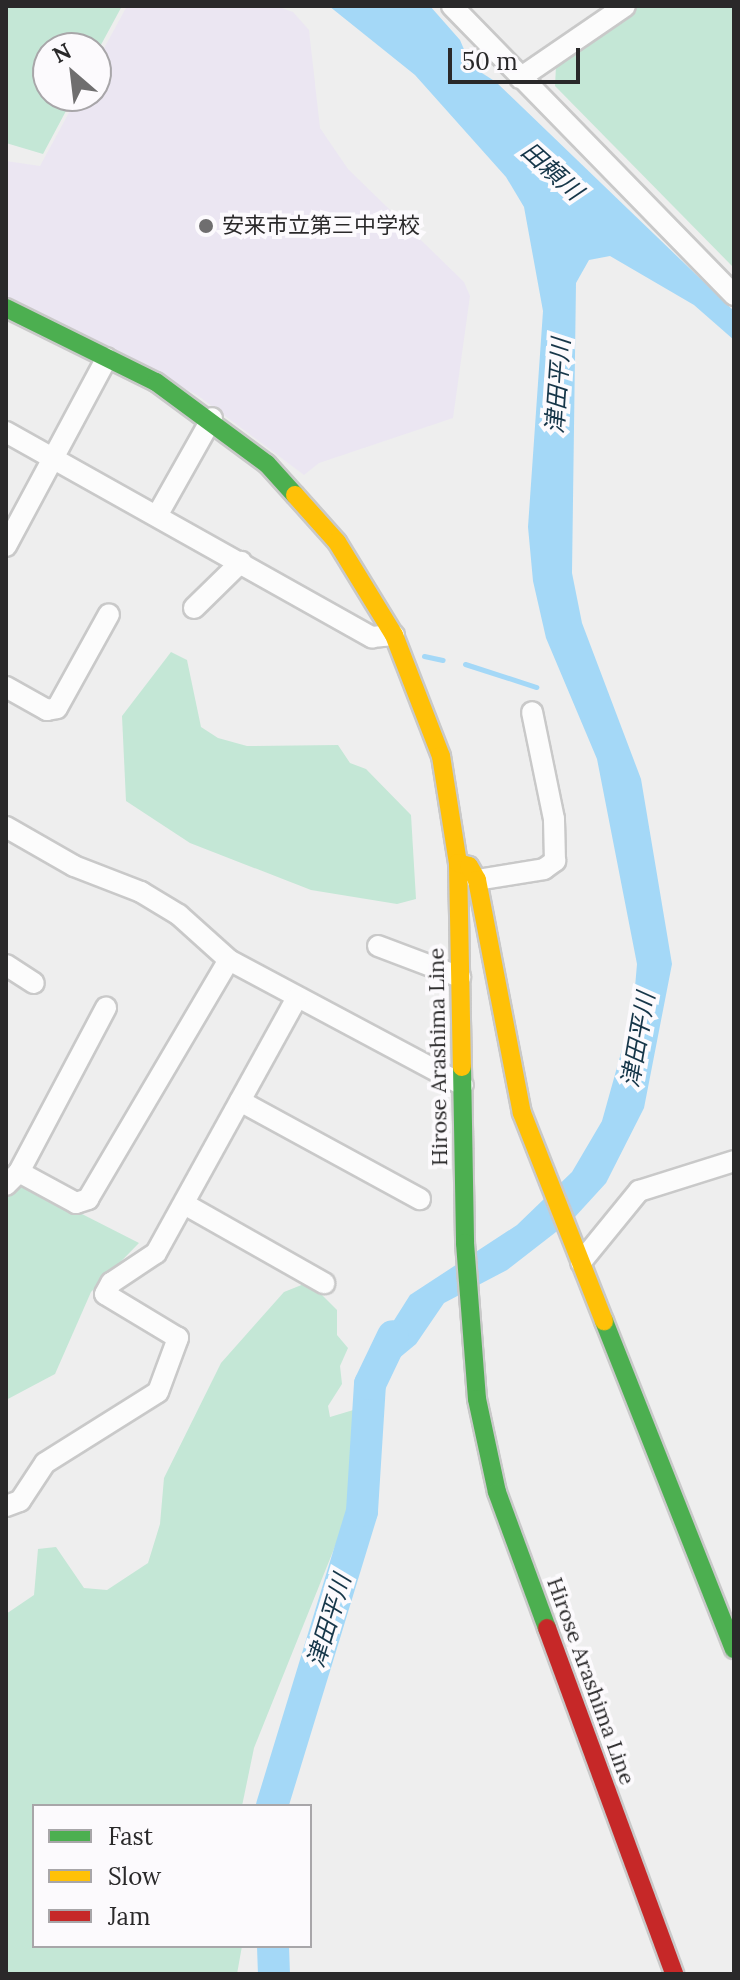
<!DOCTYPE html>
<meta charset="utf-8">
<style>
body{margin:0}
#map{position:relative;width:740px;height:1980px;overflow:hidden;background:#eee;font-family:Lora,"Noto Sans JP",serif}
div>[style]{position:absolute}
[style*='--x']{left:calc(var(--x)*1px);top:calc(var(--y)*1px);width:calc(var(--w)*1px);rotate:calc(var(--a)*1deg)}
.education>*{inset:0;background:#ebe6f2}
.green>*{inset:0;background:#c4e7d6}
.water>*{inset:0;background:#a4d8f7}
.stream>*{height:5px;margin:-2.5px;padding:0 2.5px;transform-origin:2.5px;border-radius:2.5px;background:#a4d8f7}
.river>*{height:32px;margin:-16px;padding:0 16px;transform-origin:16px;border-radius:16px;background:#a4d8f7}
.roads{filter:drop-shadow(2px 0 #c9c9c9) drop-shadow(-2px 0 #c9c9c9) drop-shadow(0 2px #c9c9c9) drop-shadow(0 -2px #c9c9c9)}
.street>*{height:20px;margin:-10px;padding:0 10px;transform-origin:10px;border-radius:10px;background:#fcfcfc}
.fast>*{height:18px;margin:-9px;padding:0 9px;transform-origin:9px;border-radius:9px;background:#4caf50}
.slow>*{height:18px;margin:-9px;padding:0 9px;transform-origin:9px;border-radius:9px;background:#ffc107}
.jam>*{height:18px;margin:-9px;padding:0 9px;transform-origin:9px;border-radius:9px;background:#c62828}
.dots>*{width:22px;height:22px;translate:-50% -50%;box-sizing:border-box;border:4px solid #fcfafd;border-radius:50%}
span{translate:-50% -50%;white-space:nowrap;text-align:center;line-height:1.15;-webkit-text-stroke:8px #fcfafd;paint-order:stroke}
.poi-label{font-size:22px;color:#2a292a}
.left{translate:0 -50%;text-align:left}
.street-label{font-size:22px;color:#2a292a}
.water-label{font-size:24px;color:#163649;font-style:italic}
.frame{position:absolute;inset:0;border:8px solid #2a292a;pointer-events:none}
.legend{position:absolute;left:32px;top:1804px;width:280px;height:144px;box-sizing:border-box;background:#fcfafd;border:2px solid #a8a6a9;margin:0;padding:10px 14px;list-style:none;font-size:24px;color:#2a292a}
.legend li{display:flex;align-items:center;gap:16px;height:40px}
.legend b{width:40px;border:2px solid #a8a6a9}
.north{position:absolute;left:32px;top:32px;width:80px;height:80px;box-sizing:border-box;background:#fcfafd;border:2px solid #a8a6a9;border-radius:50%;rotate:332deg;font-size:22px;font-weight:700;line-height:32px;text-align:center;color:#2a292a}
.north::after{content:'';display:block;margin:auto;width:28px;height:36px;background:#6f6e6f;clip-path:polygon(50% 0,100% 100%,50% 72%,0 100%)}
.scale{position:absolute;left:448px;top:48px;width:132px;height:36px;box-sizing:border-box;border:4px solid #2a292a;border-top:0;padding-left:10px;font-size:24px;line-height:28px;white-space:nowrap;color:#2a292a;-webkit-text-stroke:6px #fcfafd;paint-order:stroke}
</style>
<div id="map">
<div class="education">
<i style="clip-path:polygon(127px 6px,276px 6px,293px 12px,309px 30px,320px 128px,348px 169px,464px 282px,470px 296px,453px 418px,319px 463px,304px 475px,197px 395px,6px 299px,6px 161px,40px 166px,78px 96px,96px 96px,96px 63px)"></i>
</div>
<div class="green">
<i style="clip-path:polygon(6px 6px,122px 6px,96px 54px,96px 48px,48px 48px,48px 96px,74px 96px,43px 154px,6px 143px)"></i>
<i style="clip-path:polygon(638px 6px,734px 6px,734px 268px,555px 86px,556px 66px,566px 53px)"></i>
<i style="clip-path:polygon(171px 652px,187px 660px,201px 727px,218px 738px,247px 746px,338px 745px,350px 763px,366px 769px,411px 815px,416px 899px,397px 904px,311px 890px,190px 843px,126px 801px,122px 716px)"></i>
<i style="clip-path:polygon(19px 1182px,139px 1243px,91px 1292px,55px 1374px,6px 1400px,6px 1191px)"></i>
<i style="clip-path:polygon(309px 1282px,337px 1310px,337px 1335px,348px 1348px,340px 1366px,342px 1384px,328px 1406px,330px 1417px,360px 1408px,360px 1440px,346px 1519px,254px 1748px,242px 1806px,34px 1806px,34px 1946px,242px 1946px,237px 1974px,6px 1974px,6px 1614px,34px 1595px,38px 1549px,56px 1547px,84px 1588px,107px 1590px,148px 1563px,160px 1524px,164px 1478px,221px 1363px,284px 1292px)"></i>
</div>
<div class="water">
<i style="clip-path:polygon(329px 6px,430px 6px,460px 40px,471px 66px,496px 82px,734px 311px,734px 340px,694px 305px,610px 256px,589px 260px,576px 283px,572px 573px,582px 623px,641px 779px,672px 964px,644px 1108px,606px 1183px,574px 1218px,507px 1270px,444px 1303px,416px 1344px,375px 1378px,374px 1352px,410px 1295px,517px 1225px,572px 1172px,602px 1121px,633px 1010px,637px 964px,597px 759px,546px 638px,533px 581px,528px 527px,543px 311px,524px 207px,506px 177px,415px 75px)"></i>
</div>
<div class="stream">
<i style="--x:424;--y:656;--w:19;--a:12"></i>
<i style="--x:465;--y:664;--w:75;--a:17.9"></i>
</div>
<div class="river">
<i style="--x:272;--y:1806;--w:308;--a:-73"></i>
<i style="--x:362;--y:1511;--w:127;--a:-86.4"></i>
<i style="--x:370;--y:1384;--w:53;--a:-64.4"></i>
<i style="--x:273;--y:1946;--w:28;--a:88"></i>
</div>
<div class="roads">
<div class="street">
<i style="--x:452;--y:6;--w:404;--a:45.7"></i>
<i style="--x:520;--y:78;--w:127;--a:-34.4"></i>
<i style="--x:6;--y:432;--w:420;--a:29.3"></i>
<i style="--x:372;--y:637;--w:22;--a:-5"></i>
<i style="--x:158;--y:514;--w:110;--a:-60.6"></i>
<i style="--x:6;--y:546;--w:213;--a:-61.8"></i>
<i style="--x:194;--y:608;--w:66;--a:-44.4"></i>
<i style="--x:6;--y:687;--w:47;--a:29.3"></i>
<i style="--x:47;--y:710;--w:10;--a:-11"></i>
<i style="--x:57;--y:708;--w:107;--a:-61"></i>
<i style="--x:6;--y:827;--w:78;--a:29.8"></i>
<i style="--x:74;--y:866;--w:72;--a:21.2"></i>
<i style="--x:141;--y:892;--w:44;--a:31.2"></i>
<i style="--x:179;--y:915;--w:67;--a:42"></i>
<i style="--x:229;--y:960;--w:265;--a:28.1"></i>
<i style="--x:477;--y:880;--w:68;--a:-9.3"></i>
<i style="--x:544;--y:869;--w:14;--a:-36"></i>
<i style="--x:555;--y:861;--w:42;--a:-91.4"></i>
<i style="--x:554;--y:819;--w:109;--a:-101.6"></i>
<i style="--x:378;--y:946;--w:88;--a:20.7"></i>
<i style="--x:6;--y:965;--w:33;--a:33"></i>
<i style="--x:240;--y:1101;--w:205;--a:28.6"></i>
<i style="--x:19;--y:1172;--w:186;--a:-62.1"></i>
<i style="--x:6;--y:1185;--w:18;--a:-45"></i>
<i style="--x:19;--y:1172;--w:65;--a:28.5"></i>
<i style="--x:76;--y:1203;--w:13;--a:-18"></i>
<i style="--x:88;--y:1199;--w:277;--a:-59.5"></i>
<i style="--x:186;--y:1205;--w:159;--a:29.5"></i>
<i style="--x:581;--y:1262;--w:92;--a:-50.8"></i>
<i style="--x:639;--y:1191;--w:100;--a:-17.5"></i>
<i style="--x:6;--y:1506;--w:15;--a:-20"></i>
<i style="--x:20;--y:1501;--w:45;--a:-56.7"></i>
<i style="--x:45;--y:1463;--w:133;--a:-32.1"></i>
<i style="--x:158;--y:1392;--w:58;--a:-69.7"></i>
<i style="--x:178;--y:1338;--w:85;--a:-148.9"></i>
<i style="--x:105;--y:1294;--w:13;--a:-61"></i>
<i style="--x:111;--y:1283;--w:54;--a:-33.7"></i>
<i style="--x:156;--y:1253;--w:291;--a:-61.1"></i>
</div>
<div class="fast">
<i style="--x:6;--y:308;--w:167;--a:26.3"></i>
<i style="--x:156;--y:382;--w:138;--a:36.5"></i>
<i style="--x:267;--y:464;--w:42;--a:47.9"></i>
<i style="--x:462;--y:1067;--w:176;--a:89"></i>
<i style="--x:465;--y:1243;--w:156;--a:85.6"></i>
<i style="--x:477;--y:1399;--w:95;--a:77.9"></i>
<i style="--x:497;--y:1492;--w:145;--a:69.8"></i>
<i style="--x:604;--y:1321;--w:353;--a:68.4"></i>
</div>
<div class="slow">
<i style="--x:295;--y:495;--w:63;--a:48.2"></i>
<i style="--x:337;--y:542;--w:109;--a:58.5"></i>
<i style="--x:394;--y:635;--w:130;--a:68.8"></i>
<i style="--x:441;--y:756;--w:108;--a:81"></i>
<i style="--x:458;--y:863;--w:204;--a:88.9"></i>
<i style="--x:458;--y:863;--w:11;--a:15"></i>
<i style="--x:469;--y:866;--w:16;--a:60"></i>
<i style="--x:477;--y:880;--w:237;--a:79.1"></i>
<i style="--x:522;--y:1113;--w:224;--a:68.5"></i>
</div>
<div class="jam">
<i style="--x:547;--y:1628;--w:369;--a:69.8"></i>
</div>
</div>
<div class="dots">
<i style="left:206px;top:226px;background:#6f6e6f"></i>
</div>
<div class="poi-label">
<span class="left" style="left:222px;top:226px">安来市立第三中学校</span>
</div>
<div class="street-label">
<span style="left:438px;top:1057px;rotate:-91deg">Hirose Arashima Line</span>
<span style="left:591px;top:1681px;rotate:70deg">Hirose Arashima Line</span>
</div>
<div class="water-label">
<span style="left:552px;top:171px;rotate:42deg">田頼川</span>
<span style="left:558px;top:386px;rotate:-86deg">津田平川</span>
<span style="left:638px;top:1040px;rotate:-80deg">津田平川</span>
<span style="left:329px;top:1621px;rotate:-73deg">津田平川</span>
</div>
<div class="frame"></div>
<ul class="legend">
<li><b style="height:10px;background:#4caf50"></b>Fast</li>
<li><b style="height:10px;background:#ffc107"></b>Slow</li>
<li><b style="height:10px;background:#c62828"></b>Jam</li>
</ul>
<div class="north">N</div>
<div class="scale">50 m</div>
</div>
